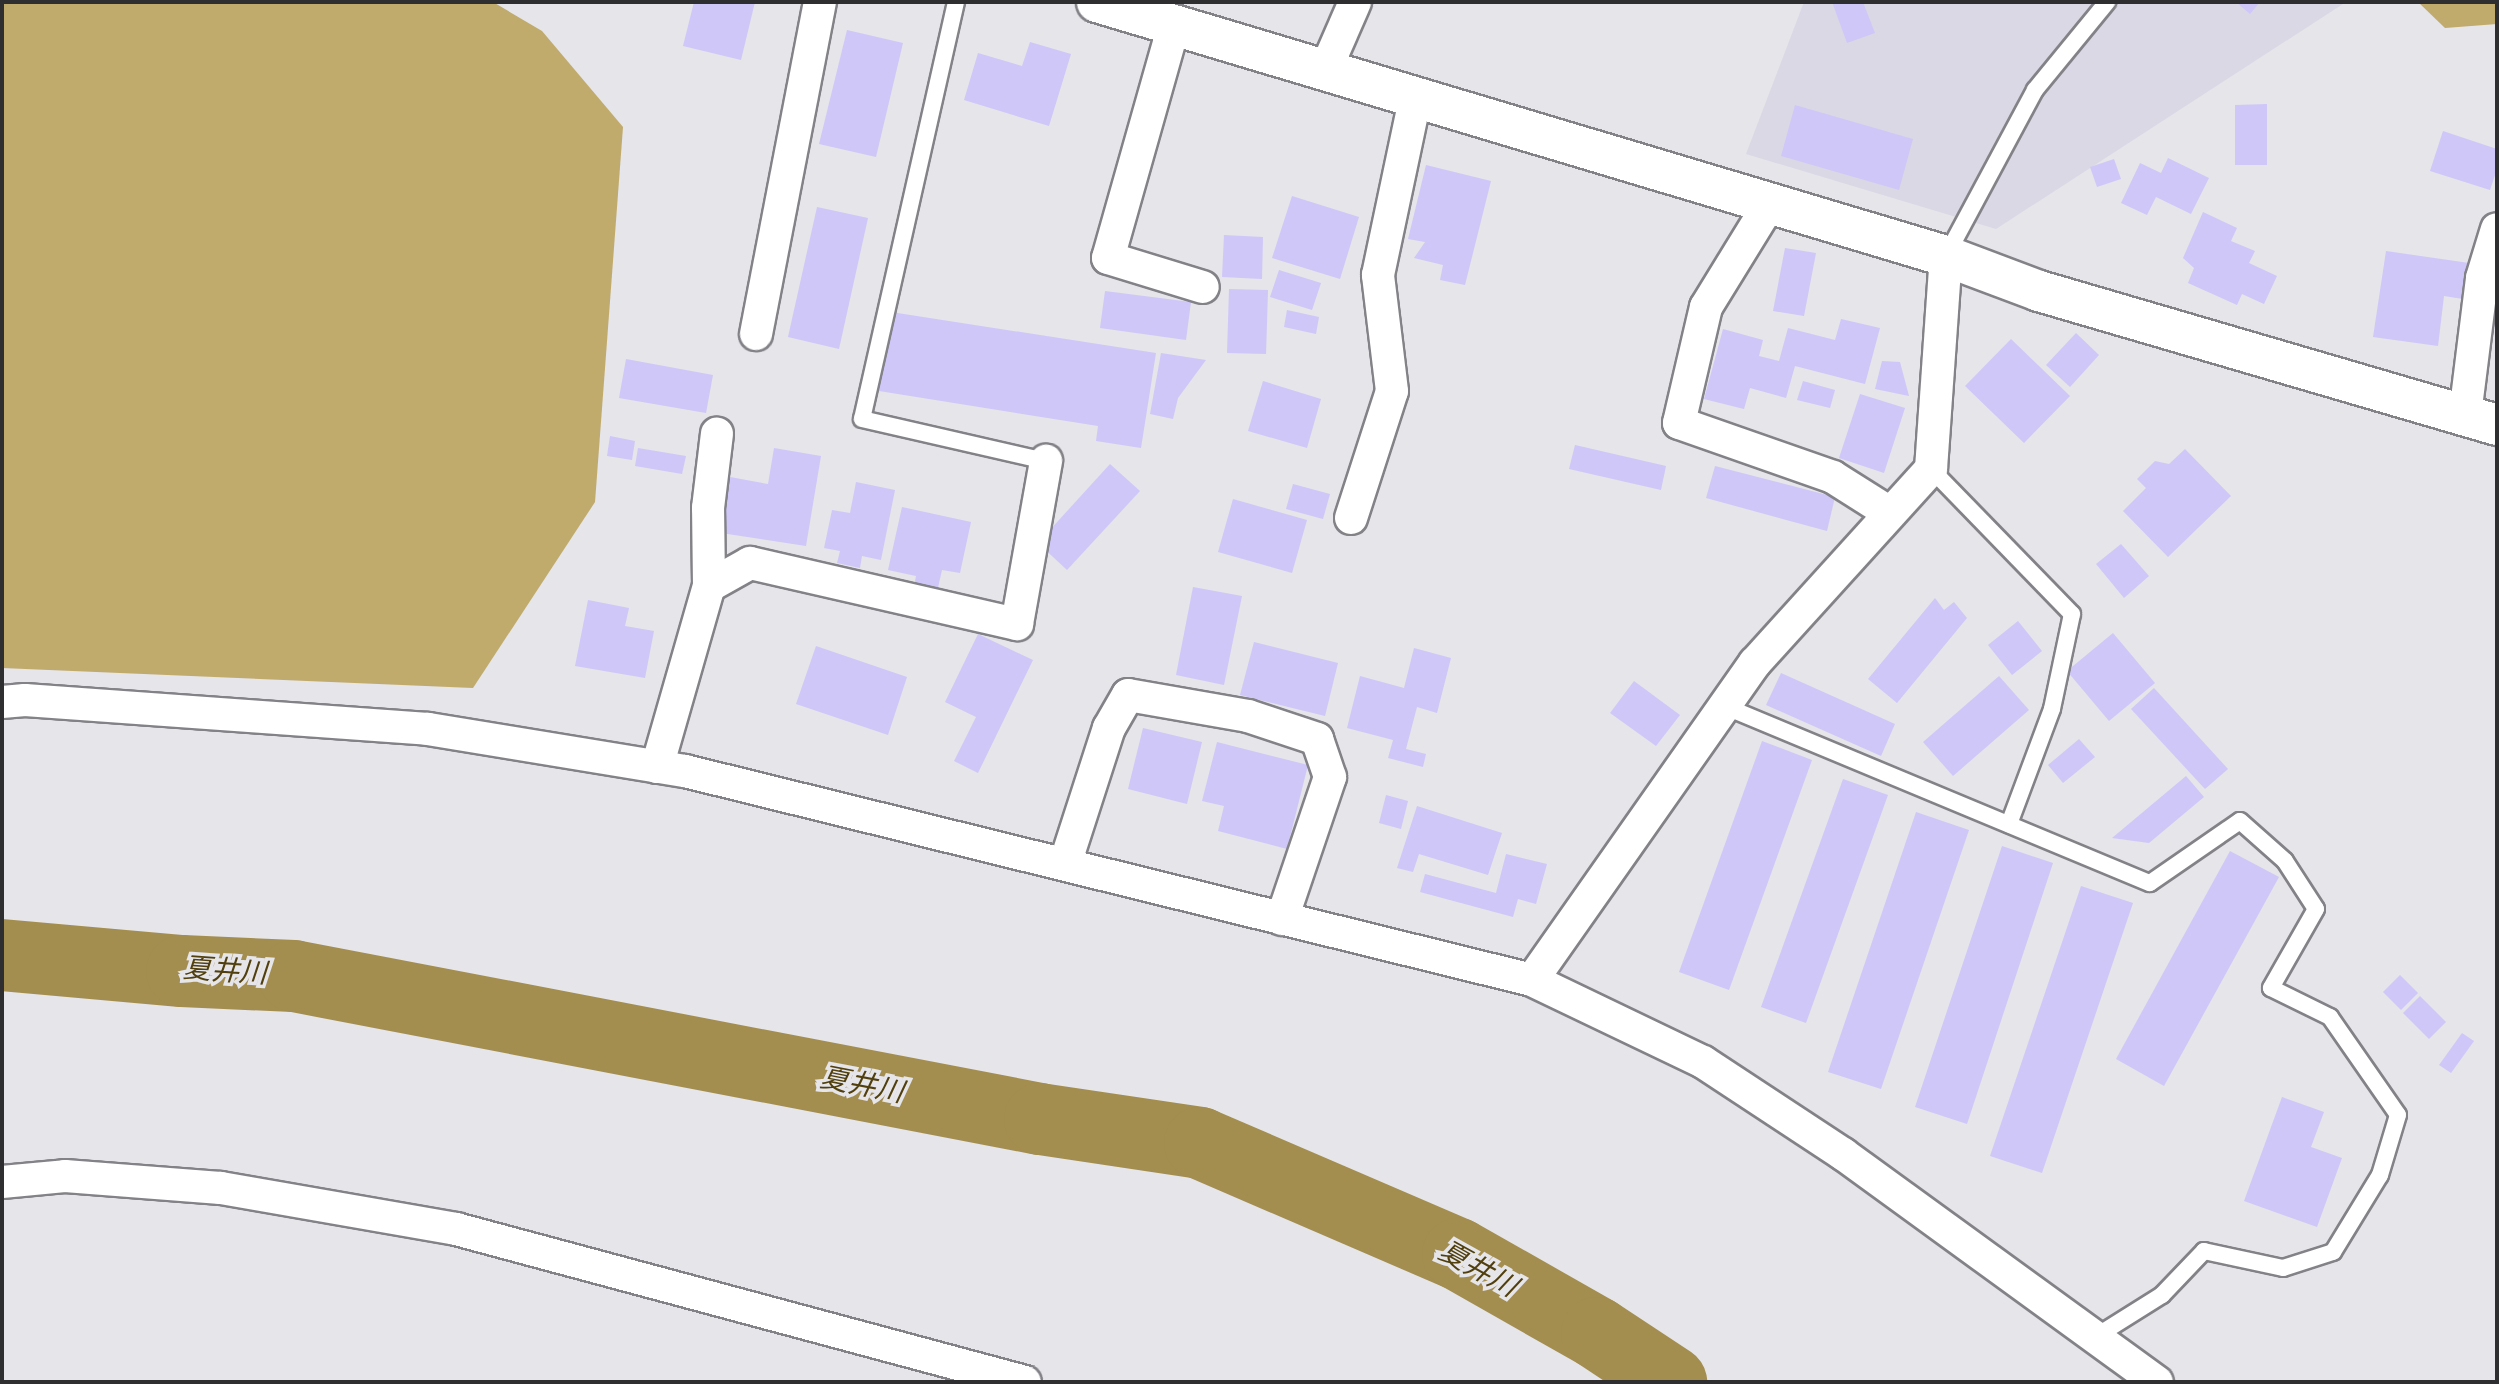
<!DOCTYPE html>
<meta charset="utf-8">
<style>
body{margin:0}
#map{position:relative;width:2499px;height:1384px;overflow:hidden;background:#e5e5ea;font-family:"Roboto Condensed","Noto Sans JP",sans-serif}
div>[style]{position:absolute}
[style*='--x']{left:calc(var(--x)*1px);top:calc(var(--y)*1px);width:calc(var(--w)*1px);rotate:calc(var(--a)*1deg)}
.built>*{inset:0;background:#dad8e5}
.forest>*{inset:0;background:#c0aa6c}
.river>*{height:72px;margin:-36px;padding:0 36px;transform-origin:36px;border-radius:36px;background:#a38d4f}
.building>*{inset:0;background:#cfc7f8}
.roads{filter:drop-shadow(2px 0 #838287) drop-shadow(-2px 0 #838287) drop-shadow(0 2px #838287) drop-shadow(0 -2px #838287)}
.service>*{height:16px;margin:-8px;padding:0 8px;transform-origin:8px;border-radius:8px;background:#fff}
.minor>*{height:32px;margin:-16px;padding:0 16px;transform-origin:16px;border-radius:16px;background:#fff}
.tertiary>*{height:40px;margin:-20px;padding:0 20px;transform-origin:20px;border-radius:20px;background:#fff}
span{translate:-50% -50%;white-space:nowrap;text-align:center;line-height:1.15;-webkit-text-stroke:7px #e5e5ea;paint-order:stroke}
.water-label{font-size:28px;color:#51400e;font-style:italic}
.frame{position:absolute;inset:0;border:4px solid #2e2d2f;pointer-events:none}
</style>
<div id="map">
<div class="built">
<i style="clip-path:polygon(1804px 2px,2346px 2px,1996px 229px,1746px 154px)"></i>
</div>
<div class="forest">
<i style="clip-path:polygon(2px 2px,493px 2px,542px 31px,623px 127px,595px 502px,473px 688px,2px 668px)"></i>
<i style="clip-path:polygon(2418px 2px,2497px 2px,2497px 24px,2445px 28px)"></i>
</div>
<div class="river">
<i style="--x:2;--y:955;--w:181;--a:5.1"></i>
<i style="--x:182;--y:971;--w:112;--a:2.6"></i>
<i style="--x:294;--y:976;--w:760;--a:10.85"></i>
<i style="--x:1040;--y:1119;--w:162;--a:8.5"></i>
<i style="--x:1200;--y:1143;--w:281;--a:23.3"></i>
<i style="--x:1458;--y:1254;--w:160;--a:29.6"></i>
<i style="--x:1597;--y:1333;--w:89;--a:33.5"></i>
</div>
<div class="building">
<i style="clip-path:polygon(694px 2px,755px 2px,741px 60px,683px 46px)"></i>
<i style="clip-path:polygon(1832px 2px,1863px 2px,1875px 33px,1847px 43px)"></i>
<i style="clip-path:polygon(2236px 2px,2260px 2px,2250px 14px)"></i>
<i style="clip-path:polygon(847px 30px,903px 43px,876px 157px,819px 144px)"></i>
<i style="clip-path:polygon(1030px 42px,1071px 54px,1049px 126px,964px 100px,978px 53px,1022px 66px)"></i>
<i style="clip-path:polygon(2267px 104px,2267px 165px,2235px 165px,2235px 105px)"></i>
<i style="clip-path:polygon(1795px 105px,1913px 139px,1899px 190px,1781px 156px)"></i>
<i style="clip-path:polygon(2443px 131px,2497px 149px,2497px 169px,2490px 190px,2430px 171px)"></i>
<i style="clip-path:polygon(2168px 158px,2209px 178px,2191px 214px,2156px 197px,2147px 215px,2121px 203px,2140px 163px,2161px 173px)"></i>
<i style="clip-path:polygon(2114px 159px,2121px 179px,2097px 187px,2090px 167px)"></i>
<i style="clip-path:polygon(1426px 165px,1491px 181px,1465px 285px,1440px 280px,1443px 265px,1414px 258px,1425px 242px,1408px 239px)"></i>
<i style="clip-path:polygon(1292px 196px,1359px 217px,1340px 279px,1272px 258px)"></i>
<i style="clip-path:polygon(817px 207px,868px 218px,839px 349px,788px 337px)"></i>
<i style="clip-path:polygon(2203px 212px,2237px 228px,2231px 241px,2255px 251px,2249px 263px,2277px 276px,2264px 304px,2242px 294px,2237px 305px,2188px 283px,2194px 268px,2183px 258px)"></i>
<i style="clip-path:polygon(1224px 235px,1263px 237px,1262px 279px,1222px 277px)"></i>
<i style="clip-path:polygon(1785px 248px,1816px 253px,1804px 316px,1773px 311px)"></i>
<i style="clip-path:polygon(2386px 251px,2469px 263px,2463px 299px,2444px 296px,2438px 346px,2373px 337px)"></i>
<i style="clip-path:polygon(1279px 270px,1321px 283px,1312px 310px,1270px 297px)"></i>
<i style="clip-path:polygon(1229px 289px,1268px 290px,1266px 354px,1227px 353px)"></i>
<i style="clip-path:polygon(1105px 291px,1191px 302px,1186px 340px,1100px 328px)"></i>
<i style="clip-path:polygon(1287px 310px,1319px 317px,1316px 334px,1284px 327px)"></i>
<i style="clip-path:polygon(891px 312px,1156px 353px,1141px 448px,1096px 441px,1098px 426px,879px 391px)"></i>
<i style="clip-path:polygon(1841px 319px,1880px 328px,1865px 384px,1795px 366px,1786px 398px,1750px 388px,1744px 409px,1704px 399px,1723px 329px,1763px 340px,1759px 356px,1779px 361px,1788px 328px,1835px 340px)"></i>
<i style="clip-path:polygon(2076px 333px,2099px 355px,2070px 387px,2046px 365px)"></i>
<i style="clip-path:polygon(2011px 339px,2070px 396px,2024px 443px,1965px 386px)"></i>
<i style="clip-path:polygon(1161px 353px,1206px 360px,1178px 398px,1173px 419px,1150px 414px)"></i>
<i style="clip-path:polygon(626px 359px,713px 375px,706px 413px,619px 398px)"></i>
<i style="clip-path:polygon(1882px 361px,1900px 362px,1909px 396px,1875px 389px)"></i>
<i style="clip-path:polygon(1263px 381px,1321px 399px,1307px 448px,1248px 431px)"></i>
<i style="clip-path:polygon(1803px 381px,1835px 390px,1830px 408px,1797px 400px)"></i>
<i style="clip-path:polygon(1860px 394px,1905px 408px,1884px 473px,1839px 458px)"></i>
<i style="clip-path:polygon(610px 436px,635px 441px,632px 460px,607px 456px)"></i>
<i style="clip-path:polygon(1575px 445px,1666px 466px,1661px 490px,1569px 469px)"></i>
<i style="clip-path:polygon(638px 448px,686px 456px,682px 474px,635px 466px)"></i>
<i style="clip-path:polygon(774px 448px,821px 456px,806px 546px,721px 533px,730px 477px,768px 484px)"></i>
<i style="clip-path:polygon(2185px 449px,2231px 496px,2168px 557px,2123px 511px,2146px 488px,2137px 479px,2155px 461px,2169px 464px)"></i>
<i style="clip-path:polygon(1110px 464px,1140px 491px,1067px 570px,1038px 543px)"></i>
<i style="clip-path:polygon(1715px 466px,1835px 497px,1827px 531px,1706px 498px)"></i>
<i style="clip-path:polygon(856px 482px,895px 490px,881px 560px,862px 556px,860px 568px,837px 563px,840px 551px,824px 548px,832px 510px,850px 513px)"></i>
<i style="clip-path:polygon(1293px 484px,1330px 494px,1323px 519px,1286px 509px)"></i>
<i style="clip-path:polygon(1233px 499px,1307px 520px,1292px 573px,1218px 552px)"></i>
<i style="clip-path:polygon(902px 507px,971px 522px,960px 573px,942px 570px,937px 592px,914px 587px,916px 576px,888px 570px)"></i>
<i style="clip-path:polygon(2121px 544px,2149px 576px,2124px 598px,2096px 564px)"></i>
<i style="clip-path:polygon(1193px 587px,1242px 596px,1224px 685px,1176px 675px)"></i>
<i style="clip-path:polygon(1935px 598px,1944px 610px,1954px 602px,1967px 618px,1897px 703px,1868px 679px)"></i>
<i style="clip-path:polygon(588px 600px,629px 608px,625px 626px,654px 631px,645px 678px,575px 666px)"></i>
<i style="clip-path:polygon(2018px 621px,2042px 651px,2012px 675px,1988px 645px)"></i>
<i style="clip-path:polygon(2113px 633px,2155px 683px,2109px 721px,2067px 671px)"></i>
<i style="clip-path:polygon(978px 634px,1033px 660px,978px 773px,954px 761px,976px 717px,945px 702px)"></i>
<i style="clip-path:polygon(1254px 642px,1338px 663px,1325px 716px,1240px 695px)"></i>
<i style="clip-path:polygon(816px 646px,907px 677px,888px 735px,796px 704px)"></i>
<i style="clip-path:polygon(1414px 648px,1451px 658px,1437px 713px,1417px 707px,1406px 749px,1426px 754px,1423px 767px,1388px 758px,1393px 740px,1347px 728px,1360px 676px,1404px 688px)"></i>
<i style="clip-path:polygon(1781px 673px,1895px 724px,1881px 756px,1766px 705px)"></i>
<i style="clip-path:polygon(1999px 676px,2029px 710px,1953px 776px,1923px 742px)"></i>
<i style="clip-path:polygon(1634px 681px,1680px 715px,1656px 746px,1610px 713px)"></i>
<i style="clip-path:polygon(2154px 688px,2228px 769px,2205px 789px,2131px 709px)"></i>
<i style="clip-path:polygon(1143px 728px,1202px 742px,1187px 804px,1128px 789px)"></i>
<i style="clip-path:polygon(2079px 739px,2095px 757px,2063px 783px,2048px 765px)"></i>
<i style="clip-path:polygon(1762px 741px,1812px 760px,1729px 990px,1679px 972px)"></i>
<i style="clip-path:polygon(1217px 742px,1308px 765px,1287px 849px,1218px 831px,1224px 806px,1202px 801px)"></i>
<i style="clip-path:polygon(2186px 776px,2204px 797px,2149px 843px,2112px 838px)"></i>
<i style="clip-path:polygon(1843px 779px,1888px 795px,1806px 1023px,1761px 1007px)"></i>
<i style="clip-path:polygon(1386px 795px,1408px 801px,1401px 829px,1379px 823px)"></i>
<i style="clip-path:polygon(1417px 806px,1502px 833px,1488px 875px,1419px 854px,1413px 872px,1397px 868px)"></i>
<i style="clip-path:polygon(1916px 812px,1969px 830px,1881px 1089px,1828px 1072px)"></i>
<i style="clip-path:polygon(2002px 846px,2053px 863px,1967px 1124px,1915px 1107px)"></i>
<i style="clip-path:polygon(2230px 851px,2279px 877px,2164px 1086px,2116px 1059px)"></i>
<i style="clip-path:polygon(1506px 854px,1547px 864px,1536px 904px,1518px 899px,1513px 917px,1420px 892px,1425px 874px,1496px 893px)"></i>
<i style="clip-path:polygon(2081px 886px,2133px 903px,2042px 1173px,1990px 1156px)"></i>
<i style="clip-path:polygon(2400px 975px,2418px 993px,2401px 1010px,2383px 992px)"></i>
<i style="clip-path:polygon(2420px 996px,2446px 1022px,2429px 1039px,2403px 1013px)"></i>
<i style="clip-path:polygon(2462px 1033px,2474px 1041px,2451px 1073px,2439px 1065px)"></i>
<i style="clip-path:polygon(2282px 1097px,2324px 1112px,2311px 1147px,2342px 1158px,2317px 1227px,2244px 1201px)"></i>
</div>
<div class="roads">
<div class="service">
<i style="--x:956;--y:2;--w:427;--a:102.7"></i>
<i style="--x:862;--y:419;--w:189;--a:12.9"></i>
<i style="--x:1946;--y:256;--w:188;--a:-61.8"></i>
<i style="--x:2035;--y:90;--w:114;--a:-50.7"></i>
<i style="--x:1931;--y:469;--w:202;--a:45.8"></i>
<i style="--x:2072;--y:614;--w:97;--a:101.9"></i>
<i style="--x:2052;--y:709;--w:123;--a:110.5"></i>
<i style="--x:1724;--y:706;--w:461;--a:22.6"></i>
<i style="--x:2150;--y:883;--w:109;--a:-34.6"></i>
<i style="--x:2240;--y:821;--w:60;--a:41.6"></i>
<i style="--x:2285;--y:861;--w:57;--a:57.1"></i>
<i style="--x:2316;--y:909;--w:91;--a:119.7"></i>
<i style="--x:2271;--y:988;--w:66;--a:26.2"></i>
<i style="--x:2330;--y:1017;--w:119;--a:55.2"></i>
<i style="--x:2398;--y:1115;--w:63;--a:106.7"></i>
<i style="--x:2380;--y:1175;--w:90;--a:121.4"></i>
<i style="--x:2333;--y:1252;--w:52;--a:162.3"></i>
<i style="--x:2283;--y:1268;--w:81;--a:-167.9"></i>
<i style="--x:2204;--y:1251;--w:61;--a:133.7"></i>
<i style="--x:2162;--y:1295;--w:79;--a:147.9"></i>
</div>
<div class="minor">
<i style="--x:1174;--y:25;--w:242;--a:105.8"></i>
<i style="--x:1108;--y:258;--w:99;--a:17"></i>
<i style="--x:1325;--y:71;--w:75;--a:-66.5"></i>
<i style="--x:1770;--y:203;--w:122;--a:121.6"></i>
<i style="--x:1706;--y:307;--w:119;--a:103.1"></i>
<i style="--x:1679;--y:423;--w:163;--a:19.3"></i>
<i style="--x:1833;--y:477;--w:67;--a:32.3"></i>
<i style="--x:756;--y:334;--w:338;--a:-79.1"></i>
<i style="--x:2465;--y:415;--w:138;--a:-82.9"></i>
<i style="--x:2482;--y:278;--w:51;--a:-73"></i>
<i style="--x:1351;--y:518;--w:133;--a:-72.1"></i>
<i style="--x:1392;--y:391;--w:117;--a:-96.9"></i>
<i style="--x:1378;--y:275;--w:180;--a:-78.1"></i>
<i style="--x:709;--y:586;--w:78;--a:-90.7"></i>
<i style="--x:708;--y:508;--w:75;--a:-83.1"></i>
<i style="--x:2;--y:702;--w:23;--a:-5"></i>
<i style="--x:25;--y:700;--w:404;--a:4.1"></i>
<i style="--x:428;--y:729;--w:260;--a:9.3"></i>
<i style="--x:685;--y:771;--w:872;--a:13.86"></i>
<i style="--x:1532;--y:980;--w:190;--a:25.6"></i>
<i style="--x:1703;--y:1062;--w:168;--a:33.3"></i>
<i style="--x:1843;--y:1154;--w:388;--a:36"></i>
<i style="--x:657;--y:767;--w:188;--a:-74"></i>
<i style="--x:709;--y:586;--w:47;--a:-29.3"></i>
<i style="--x:750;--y:563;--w:274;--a:12.9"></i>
<i style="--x:1017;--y:624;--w:166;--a:-79.9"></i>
<i style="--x:1065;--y:864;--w:143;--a:-72.1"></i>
<i style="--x:1109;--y:728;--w:38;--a:-60"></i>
<i style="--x:1128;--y:695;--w:122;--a:9.9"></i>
<i style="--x:1248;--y:716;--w:73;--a:18.4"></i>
<i style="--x:1317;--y:739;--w:40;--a:71.1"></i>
<i style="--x:1330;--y:777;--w:150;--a:108.7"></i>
<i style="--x:1532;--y:980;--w:388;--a:-54.9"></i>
<i style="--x:1755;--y:663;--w:262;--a:-47.8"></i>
<i style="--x:1931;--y:469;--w:214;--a:-86"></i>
<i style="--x:2;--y:1182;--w:63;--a:-5.4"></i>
<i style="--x:65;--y:1176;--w:156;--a:4.4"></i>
<i style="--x:221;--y:1188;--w:239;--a:9.9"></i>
<i style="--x:456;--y:1229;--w:589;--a:15.05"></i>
</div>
<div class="tertiary">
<i style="--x:1097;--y:2;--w:886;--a:16.66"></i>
<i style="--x:1946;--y:256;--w:99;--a:20.6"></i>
<i style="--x:2039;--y:291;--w:477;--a:16.3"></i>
</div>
</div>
<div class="water-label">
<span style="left:225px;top:971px;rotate:4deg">夏井川</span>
<span style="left:862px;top:1085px;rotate:11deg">夏井川</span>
<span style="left:1478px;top:1269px;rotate:29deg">夏井川</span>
</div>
<div class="frame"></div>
</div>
